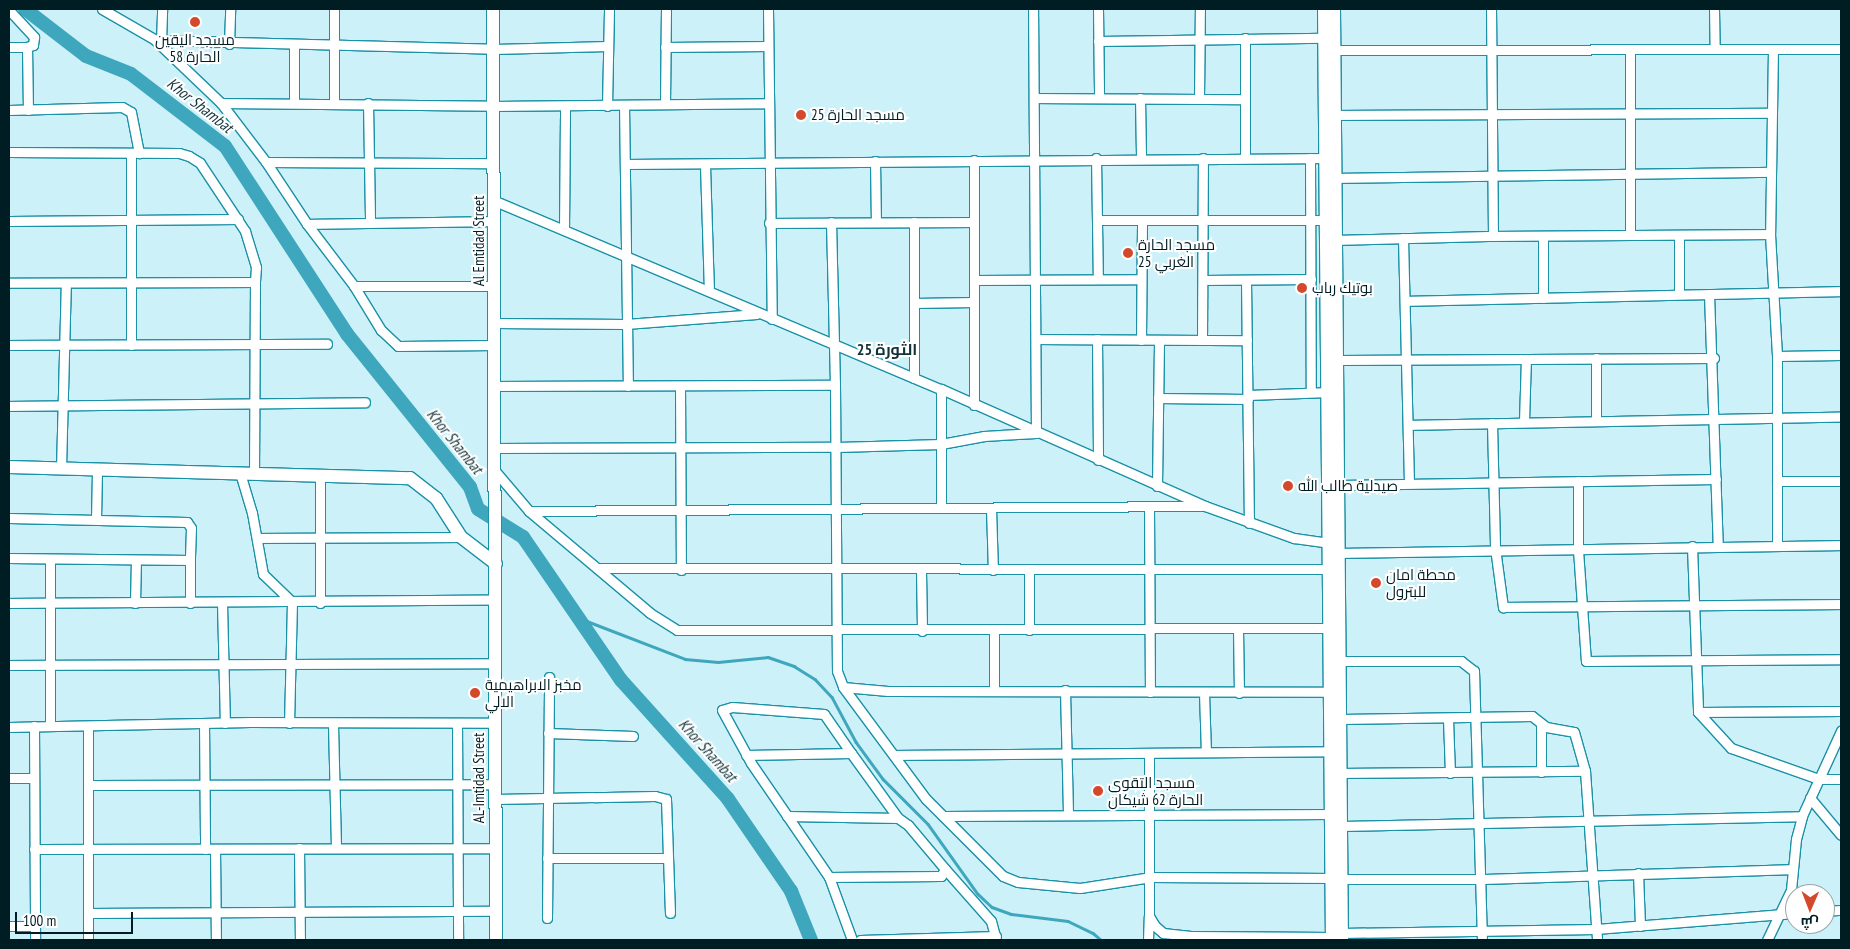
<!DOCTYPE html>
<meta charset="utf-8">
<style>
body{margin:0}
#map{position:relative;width:1850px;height:949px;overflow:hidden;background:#ccf1f9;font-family:"PT Sans Narrow",Cairo,sans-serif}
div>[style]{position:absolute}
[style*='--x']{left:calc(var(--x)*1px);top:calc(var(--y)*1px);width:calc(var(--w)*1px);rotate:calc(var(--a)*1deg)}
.stream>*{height:2.5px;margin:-1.25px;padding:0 1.25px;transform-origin:1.25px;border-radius:1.25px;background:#3fa7bd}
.river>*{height:14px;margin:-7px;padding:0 7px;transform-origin:7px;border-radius:7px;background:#3fa7bd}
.roads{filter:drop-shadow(1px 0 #1b91a6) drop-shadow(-1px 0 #1b91a6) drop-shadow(0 1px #1b91a6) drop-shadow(0 -1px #1b91a6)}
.street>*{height:9px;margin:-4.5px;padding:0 4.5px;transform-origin:4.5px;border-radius:4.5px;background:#fff}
.secondary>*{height:12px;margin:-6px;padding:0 6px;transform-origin:6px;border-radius:6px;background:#fff}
.dots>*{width:14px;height:14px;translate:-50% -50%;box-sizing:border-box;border:2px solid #fff;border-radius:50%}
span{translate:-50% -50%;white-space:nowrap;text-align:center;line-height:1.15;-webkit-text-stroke:4px #fff;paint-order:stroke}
.poi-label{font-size:15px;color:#001d23}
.left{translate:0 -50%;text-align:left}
.street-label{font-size:15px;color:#001d23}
.water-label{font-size:16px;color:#17363d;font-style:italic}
.neighbourhood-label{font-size:16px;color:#113239;font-weight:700}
.frame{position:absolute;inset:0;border:10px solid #001d23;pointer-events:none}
.north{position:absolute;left:1785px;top:884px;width:50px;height:50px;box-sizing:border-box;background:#fff;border:1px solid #99a5a7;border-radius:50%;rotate:181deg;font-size:14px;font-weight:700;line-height:20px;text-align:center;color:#001d23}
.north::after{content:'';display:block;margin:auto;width:18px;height:22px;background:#d4492b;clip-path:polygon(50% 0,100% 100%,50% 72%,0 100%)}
.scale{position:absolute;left:15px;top:912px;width:118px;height:22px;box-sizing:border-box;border:2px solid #001d23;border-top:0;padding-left:6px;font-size:15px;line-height:18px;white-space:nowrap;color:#001d23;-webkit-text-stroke:4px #fff;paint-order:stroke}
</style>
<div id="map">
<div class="stream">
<i style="--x:579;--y:618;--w:114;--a:21.1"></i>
<i style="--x:685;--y:659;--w:33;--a:5"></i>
<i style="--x:718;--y:662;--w:50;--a:-5.7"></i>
<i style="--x:768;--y:657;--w:28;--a:19"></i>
<i style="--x:794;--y:666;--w:25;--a:32"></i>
<i style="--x:815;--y:679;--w:25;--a:47"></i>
<i style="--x:832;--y:697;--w:51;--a:61.9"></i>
<i style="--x:856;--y:742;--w:46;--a:53.9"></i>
<i style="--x:883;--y:779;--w:64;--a:45"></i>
<i style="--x:928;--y:824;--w:86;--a:54.5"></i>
<i style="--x:978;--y:894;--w:19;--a:43"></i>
<i style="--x:992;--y:907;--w:20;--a:20"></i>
<i style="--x:1011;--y:914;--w:57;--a:7"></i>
<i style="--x:1068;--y:921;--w:28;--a:26"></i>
<i style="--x:1093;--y:933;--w:11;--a:41"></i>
</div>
<div class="river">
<i style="--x:25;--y:9;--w:77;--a:37.6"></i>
<i style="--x:86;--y:56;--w:48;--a:21.8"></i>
<i style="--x:131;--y:74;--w:118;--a:37.5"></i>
<i style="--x:225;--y:146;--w:224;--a:57"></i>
<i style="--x:347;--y:334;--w:196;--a:51.2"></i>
<i style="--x:470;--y:487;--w:23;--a:70"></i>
<i style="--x:478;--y:509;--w:53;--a:31.9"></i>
<i style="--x:523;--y:537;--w:173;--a:55.6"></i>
<i style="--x:621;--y:680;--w:160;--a:48"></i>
<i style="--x:728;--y:799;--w:112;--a:55.6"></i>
<i style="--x:791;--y:891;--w:53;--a:67.8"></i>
</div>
<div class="roads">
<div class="street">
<i style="--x:102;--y:9;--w:60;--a:30"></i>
<i style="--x:154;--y:39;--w:93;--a:43.7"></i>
<i style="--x:221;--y:103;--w:74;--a:52.7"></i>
<i style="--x:266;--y:162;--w:74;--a:56.5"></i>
<i style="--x:307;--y:224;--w:188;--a:-0.9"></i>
<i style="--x:768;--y:9;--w:310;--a:89.3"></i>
<i style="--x:1098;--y:9;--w:88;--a:89.3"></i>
<i style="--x:1714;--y:9;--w:39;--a:89"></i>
<i style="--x:9;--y:10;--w:37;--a:47"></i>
<i style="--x:34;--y:37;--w:8;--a:97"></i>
<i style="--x:33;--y:45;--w:6;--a:162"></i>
<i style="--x:156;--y:40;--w:338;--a:1.5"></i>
<i style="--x:494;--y:49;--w:114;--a:-1.5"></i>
<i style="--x:1098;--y:41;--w:227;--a:-0.8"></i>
<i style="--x:161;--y:42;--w:33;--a:-88"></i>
<i style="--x:229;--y:44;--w:35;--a:-88"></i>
<i style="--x:294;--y:44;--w:58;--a:90"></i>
<i style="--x:9;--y:47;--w:18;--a:0"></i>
<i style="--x:27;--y:47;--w:63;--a:89.1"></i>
<i style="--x:665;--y:47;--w:103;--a:-0.6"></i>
<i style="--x:1773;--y:49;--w:185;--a:90.9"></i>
<i style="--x:1770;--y:234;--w:122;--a:86.7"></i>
<i style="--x:1777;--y:356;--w:190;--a:90"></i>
<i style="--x:1335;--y:50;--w:506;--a:-0.11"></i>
<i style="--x:1034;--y:98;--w:211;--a:0.3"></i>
<i style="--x:1140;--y:98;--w:60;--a:89"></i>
<i style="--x:1199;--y:98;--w:89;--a:-89.4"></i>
<i style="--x:221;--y:103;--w:274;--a:0.6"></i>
<i style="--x:495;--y:106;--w:274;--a:-0.6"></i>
<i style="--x:334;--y:103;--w:94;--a:-90"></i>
<i style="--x:368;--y:103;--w:119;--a:89"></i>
<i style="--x:665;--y:104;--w:95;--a:-89.4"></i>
<i style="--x:624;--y:105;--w:281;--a:89.2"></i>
<i style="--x:607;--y:106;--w:97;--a:-88.8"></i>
<i style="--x:9;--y:110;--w:113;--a:-1.5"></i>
<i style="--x:122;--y:107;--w:10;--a:29"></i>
<i style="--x:131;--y:112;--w:42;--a:79"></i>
<i style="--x:1335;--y:115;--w:437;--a:-0.3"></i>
<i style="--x:9;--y:152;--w:170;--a:0.3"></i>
<i style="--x:179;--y:153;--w:10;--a:17"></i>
<i style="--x:189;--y:156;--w:13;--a:32"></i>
<i style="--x:200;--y:163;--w:82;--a:56.5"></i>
<i style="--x:245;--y:231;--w:38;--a:73"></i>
<i style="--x:256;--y:267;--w:15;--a:94"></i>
<i style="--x:255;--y:282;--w:246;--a:179.8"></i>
<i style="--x:131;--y:153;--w:192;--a:90"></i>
<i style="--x:1096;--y:158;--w:121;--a:89.1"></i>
<i style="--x:1245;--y:158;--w:120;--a:-90"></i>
<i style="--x:1310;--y:158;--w:234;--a:89.8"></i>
<i style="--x:875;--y:161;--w:61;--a:89.1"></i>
<i style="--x:266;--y:162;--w:228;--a:0.3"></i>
<i style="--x:625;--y:164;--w:701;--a:-0.49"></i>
<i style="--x:705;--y:165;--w:126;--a:88.2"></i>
<i style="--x:1336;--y:178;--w:435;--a:-0.8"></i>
<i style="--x:495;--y:201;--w:484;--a:22.9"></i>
<i style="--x:941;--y:389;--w:289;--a:23.9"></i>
<i style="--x:1205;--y:506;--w:95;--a:19.8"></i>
<i style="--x:1294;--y:538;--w:37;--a:8"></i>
<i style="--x:1097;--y:220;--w:230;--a:0"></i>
<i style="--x:9;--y:221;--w:229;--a:-0.5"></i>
<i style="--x:914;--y:222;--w:81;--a:90"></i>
<i style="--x:769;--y:223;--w:205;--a:-0.3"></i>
<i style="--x:307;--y:224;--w:78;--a:52.8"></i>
<i style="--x:354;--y:286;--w:52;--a:58.5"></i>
<i style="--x:381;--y:330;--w:23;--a:43"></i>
<i style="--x:398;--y:346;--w:97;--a:-0.6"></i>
<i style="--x:564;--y:229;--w:123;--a:-89.5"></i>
<i style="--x:1630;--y:235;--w:186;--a:-90"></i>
<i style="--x:1493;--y:236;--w:277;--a:-0.4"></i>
<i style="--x:1543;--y:236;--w:62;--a:90"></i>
<i style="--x:1403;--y:238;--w:245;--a:88.6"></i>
<i style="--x:1338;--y:240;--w:155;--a:-1.5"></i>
<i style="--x:1493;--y:236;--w:227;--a:-90.5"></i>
<i style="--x:974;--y:280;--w:167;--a:-0.3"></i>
<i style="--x:1203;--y:280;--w:108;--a:-0.5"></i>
<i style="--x:1246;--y:280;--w:243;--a:89.3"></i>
<i style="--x:354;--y:286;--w:141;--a:0"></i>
<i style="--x:1679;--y:294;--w:59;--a:-90"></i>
<i style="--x:1709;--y:294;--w:252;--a:88"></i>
<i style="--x:1405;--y:301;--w:436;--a:-1.3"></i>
<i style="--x:495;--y:323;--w:131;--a:0.4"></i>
<i style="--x:626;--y:324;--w:131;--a:-4.4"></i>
<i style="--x:1036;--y:339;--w:211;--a:0.3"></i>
<i style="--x:1097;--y:339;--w:121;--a:89.5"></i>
<i style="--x:1141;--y:340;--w:120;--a:-89.5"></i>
<i style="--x:1202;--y:340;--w:182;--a:-89.7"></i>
<i style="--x:9;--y:345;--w:318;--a:-0.2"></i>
<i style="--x:1777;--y:356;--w:64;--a:-0.9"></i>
<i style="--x:1339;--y:360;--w:375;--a:-0.3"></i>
<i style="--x:914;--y:378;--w:75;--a:-90"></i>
<i style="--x:914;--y:303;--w:60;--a:-1"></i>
<i style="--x:835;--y:385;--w:286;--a:89.6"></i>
<i style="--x:837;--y:671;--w:17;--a:69"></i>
<i style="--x:843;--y:687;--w:45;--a:5.1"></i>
<i style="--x:888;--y:691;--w:443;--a:0.1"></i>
<i style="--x:495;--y:386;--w:340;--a:-0.2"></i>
<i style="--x:835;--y:385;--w:163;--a:-91.4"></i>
<i style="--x:680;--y:386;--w:184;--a:89.7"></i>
<i style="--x:1248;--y:395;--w:82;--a:-2.1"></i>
<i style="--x:1158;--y:398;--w:90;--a:0.6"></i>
<i style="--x:974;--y:405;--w:245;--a:-90"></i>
<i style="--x:9;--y:406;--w:356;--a:-0.6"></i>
<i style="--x:1524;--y:421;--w:62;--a:-88.2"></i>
<i style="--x:1596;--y:421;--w:63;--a:-90"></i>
<i style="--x:1492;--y:423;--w:125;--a:88.6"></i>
<i style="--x:1495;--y:548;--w:60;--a:82.3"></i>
<i style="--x:1503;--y:607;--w:338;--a:-0.5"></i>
<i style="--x:1408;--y:425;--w:433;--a:-1.1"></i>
<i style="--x:495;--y:448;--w:342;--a:-0.2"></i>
<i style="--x:837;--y:447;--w:104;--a:-1.7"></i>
<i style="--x:941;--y:444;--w:44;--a:-10.5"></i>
<i style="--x:984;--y:436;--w:52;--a:-3.3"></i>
<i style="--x:1036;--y:433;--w:424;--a:-90.4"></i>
<i style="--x:61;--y:469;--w:186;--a:-88.5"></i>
<i style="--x:495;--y:471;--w:52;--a:49.6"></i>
<i style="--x:529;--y:511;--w:158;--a:40.1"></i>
<i style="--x:650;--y:613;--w:32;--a:32"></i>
<i style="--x:677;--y:630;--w:653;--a:-0.18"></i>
<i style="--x:240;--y:473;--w:42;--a:73.3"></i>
<i style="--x:252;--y:513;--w:62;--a:79.8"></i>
<i style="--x:263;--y:574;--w:40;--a:44"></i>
<i style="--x:292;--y:602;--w:121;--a:91.4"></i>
<i style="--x:254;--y:474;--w:192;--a:-89.7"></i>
<i style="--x:1578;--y:481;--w:69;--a:90"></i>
<i style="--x:1578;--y:550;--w:111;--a:85.9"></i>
<i style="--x:1586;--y:661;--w:255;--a:-0.4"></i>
<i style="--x:1777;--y:481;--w:64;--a:0"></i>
<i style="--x:1340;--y:485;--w:376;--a:-0.9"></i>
<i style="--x:1157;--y:486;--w:146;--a:-89.2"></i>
<i style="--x:1149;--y:506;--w:186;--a:89.7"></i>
<i style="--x:941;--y:508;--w:119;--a:-90"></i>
<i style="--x:991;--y:508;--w:62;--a:88.2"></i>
<i style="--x:529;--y:511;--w:672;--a:-0.43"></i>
<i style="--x:9;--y:518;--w:178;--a:1.3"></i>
<i style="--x:187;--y:522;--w:7;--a:56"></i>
<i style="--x:191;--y:528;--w:32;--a:92"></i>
<i style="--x:96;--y:519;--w:49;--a:-88.8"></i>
<i style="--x:257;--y:538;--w:204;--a:-0.3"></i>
<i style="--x:1692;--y:546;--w:166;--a:87.9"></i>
<i style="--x:1698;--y:712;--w:49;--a:47.5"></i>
<i style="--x:1731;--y:748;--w:93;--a:19.4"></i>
<i style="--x:1819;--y:779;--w:22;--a:0"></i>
<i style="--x:1341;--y:553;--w:500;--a:-0.92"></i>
<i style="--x:9;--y:558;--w:181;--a:0.6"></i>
<i style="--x:190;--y:560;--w:43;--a:90"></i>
<i style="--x:597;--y:568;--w:734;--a:0.08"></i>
<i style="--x:1029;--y:569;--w:61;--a:90"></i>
<i style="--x:921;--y:571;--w:60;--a:89"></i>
<i style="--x:9;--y:603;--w:486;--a:-0.4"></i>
<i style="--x:135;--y:603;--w:43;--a:-88.7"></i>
<i style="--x:222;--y:603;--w:120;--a:88.6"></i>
<i style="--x:320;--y:603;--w:129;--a:-90"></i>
<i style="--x:1238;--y:629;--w:64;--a:89.1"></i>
<i style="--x:994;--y:630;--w:61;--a:90"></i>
<i style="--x:1341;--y:661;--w:120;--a:0"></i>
<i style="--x:1461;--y:661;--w:16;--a:38"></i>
<i style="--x:1474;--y:671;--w:269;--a:88.3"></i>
<i style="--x:9;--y:665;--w:486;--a:-0.2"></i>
<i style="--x:843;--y:687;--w:139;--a:53.5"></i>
<i style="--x:926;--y:799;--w:109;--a:45"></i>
<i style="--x:1003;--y:876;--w:16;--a:22"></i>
<i style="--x:1018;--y:882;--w:62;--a:5.5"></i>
<i style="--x:1080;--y:888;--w:72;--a:-8.8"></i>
<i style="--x:1151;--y:877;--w:181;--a:0.3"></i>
<i style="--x:1065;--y:690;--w:124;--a:88.6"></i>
<i style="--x:1204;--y:693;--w:59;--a:88.1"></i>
<i style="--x:1698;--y:712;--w:143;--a:-0.4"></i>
<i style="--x:1341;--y:719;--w:191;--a:-0.9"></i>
<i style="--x:1532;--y:716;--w:18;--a:38"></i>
<i style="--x:1546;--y:727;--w:28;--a:10"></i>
<i style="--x:1574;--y:732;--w:41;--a:74.2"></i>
<i style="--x:1585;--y:771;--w:169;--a:85.9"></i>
<i style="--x:1448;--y:719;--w:54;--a:87.9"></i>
<i style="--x:204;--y:723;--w:126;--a:89.5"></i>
<i style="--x:457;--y:723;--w:217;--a:89.7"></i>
<i style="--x:333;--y:724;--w:124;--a:88.6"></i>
<i style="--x:34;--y:726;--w:214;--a:89.7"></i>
<i style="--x:50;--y:726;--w:167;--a:-90"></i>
<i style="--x:9;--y:727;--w:241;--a:-1.2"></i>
<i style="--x:250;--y:722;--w:245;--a:0.2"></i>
<i style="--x:548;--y:733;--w:85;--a:2"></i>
<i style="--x:851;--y:753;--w:47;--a:-124.7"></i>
<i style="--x:824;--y:714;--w:92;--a:-175.6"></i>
<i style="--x:732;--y:707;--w:10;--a:163"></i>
<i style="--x:722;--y:710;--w:60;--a:61.3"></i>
<i style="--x:751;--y:763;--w:138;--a:55.6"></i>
<i style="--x:829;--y:877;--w:67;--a:69.9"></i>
<i style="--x:746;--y:755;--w:105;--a:-1.1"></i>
<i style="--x:851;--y:753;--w:80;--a:54.1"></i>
<i style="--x:896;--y:755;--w:435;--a:-0.5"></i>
<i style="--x:1149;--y:755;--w:161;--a:90"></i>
<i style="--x:1149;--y:916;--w:12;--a:59"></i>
<i style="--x:1155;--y:926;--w:11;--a:41"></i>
<i style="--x:1163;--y:933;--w:28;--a:6"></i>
<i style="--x:1191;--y:936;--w:141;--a:0.4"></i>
<i style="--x:1541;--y:772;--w:48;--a:-90"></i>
<i style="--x:1342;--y:773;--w:243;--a:-0.5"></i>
<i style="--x:9;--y:778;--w:25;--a:0"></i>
<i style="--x:88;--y:785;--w:408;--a:-0.1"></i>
<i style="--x:1810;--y:798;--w:48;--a:50"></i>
<i style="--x:496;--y:799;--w:159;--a:-1.1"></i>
<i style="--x:655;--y:796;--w:11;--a:15"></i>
<i style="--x:666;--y:799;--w:114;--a:88"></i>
<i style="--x:787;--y:816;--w:111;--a:1"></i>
<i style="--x:898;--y:818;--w:12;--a:35"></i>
<i style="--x:908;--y:825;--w:57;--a:49.9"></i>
<i style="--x:945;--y:869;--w:8;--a:120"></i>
<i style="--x:941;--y:876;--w:112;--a:179.5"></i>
<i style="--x:943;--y:816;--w:388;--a:-0.3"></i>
<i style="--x:1342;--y:826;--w:460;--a:-1.2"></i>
<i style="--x:299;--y:848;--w:92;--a:89.4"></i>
<i style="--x:34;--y:849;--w:462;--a:-0.1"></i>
<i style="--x:215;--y:849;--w:91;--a:89.4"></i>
<i style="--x:547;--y:858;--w:121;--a:0"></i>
<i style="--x:945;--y:869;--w:69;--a:48.5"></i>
<i style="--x:991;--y:921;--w:20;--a:75"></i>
<i style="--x:1638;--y:873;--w:53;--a:87.8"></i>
<i style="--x:1342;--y:879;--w:138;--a:0"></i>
<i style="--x:1480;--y:879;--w:312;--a:-1.8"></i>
<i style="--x:1825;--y:911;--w:16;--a:-4"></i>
<i style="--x:88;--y:913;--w:408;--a:-0.3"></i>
<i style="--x:547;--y:918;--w:241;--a:-89.5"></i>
<i style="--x:9;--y:926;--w:26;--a:0"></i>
<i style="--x:1342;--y:933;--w:254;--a:-0.9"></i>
<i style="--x:1596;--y:929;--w:200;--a:-4.6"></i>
<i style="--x:88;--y:940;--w:213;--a:-90"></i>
<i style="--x:860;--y:940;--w:136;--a:-1.7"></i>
<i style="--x:1148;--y:940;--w:24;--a:-88"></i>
<i style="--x:1767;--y:940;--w:55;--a:-64.4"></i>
<i style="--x:1791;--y:890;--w:51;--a:-84.4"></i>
<i style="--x:1796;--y:839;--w:24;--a:-75"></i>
<i style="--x:1802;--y:816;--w:94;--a:-65.4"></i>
</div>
<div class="secondary">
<i style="--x:493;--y:9;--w:931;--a:89.82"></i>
<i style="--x:1324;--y:9;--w:931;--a:89.51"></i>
<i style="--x:1334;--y:9;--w:931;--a:89.51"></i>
<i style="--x:9;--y:467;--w:401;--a:1.6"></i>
<i style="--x:410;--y:478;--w:33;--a:38"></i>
<i style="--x:436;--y:498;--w:46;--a:57.3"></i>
<i style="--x:461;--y:537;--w:44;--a:37.6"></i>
</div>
</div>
<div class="dots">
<i style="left:195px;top:22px;background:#d4492b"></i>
<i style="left:801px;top:115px;background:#d4492b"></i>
<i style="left:1128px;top:253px;background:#d4492b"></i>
<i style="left:1302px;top:288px;background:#d4492b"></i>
<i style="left:1288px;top:486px;background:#d4492b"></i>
<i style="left:1376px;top:583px;background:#d4492b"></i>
<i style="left:475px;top:693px;background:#d4492b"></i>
<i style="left:1098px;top:791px;background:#d4492b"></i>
</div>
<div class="poi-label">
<span style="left:195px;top:48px">مسجد اليقين<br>الحارة 58</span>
<span class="left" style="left:811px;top:115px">مسجد الحارة 25</span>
<span class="left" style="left:1138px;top:253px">مسجد الحارة<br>25 الغربي</span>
<span class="left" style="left:1312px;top:288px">بوتيك رباب</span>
<span class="left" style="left:1298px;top:486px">صيدلية طالب الله</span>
<span class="left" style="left:1386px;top:583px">محطة امان<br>للبترول</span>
<span class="left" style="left:485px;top:693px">مخبز الابراهيمية<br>الالي</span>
<span class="left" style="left:1108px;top:791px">مسجد التقوى<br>الحارة 62 شيكان</span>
</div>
<div class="street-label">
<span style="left:479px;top:241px;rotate:-90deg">Al Emtidad Street</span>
<span style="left:479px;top:778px;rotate:-90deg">AL-Imtidad Street</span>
</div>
<div class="water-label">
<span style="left:200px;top:105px;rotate:38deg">Khor Shambat</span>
<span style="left:455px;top:441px;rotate:51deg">Khor Shambat</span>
<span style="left:708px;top:750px;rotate:48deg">Khor Shambat</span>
</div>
<div class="neighbourhood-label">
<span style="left:887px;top:349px">الثورة 25</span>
</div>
<div class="frame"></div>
<div class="north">ش</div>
<div class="scale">100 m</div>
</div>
